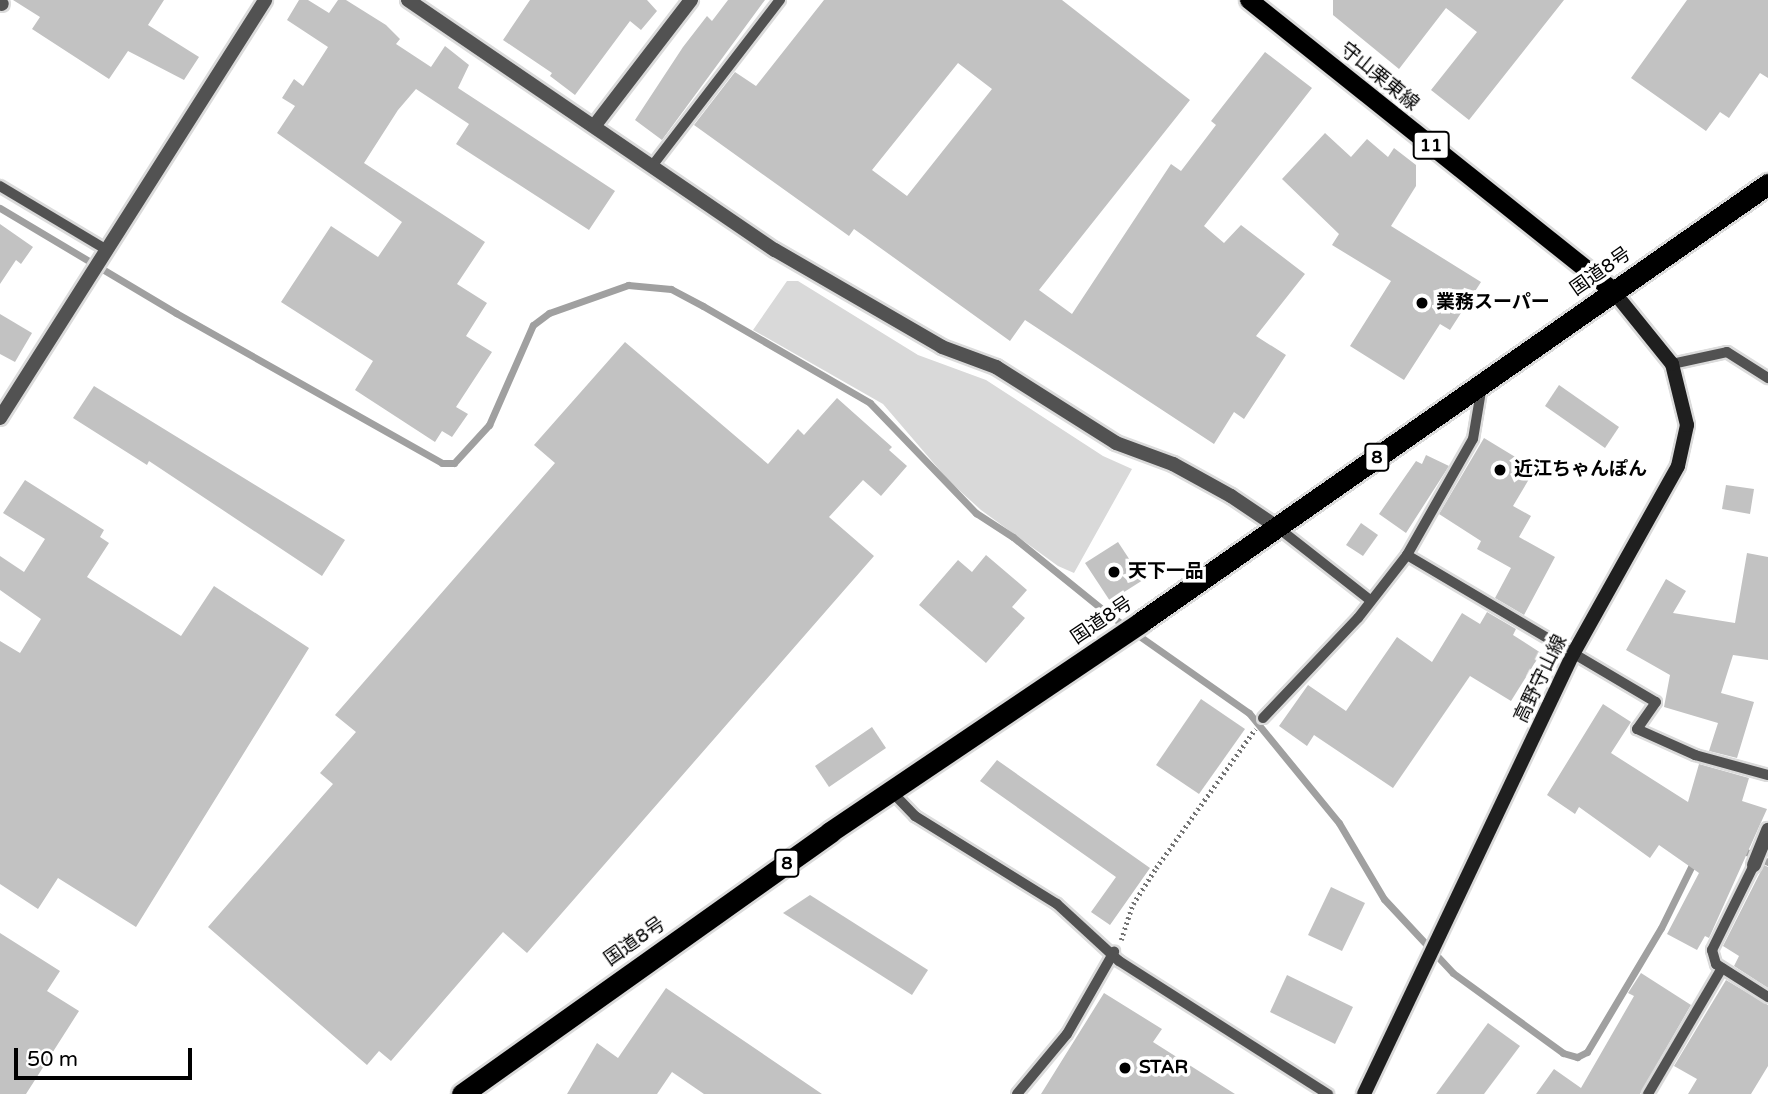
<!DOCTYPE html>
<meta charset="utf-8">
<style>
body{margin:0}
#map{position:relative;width:1768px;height:1094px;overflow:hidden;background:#fff;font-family:"Varela Round","Noto Sans JP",sans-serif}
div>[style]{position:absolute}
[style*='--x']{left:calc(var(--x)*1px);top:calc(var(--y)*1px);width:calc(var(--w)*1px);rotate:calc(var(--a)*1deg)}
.green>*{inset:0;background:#d9d9d9}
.stream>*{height:7px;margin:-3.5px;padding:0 3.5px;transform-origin:3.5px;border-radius:3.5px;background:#a0a0a0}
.building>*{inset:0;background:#c2c2c2}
.path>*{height:4.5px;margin-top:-2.25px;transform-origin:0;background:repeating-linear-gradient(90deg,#747474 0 2px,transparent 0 5.5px)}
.roads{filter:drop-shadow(2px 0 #dbdbdb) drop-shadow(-2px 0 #dbdbdb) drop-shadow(0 2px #dbdbdb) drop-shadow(0 -2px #dbdbdb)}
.lane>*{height:10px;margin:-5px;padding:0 5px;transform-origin:5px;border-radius:5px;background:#525252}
.street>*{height:14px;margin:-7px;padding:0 7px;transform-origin:7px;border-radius:7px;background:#525252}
.secondary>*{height:14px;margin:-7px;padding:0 7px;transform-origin:7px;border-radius:7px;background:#1f1f1f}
.primary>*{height:18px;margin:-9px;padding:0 9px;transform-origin:9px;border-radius:9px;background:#000}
.highway>*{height:21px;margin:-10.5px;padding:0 10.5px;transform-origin:10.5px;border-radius:10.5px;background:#000}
.dots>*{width:19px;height:19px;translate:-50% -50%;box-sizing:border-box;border:4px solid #fff;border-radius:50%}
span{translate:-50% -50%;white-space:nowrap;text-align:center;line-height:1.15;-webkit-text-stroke:7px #fff;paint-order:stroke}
.shield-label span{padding:2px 5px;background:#fff;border:2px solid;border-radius:5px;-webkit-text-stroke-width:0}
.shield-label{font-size:18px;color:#000;font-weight:700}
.street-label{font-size:19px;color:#000}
.poi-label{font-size:19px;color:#000;font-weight:700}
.left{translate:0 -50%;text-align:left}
.scale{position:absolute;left:14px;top:1048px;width:178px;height:32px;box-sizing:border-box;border:4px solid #000;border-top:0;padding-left:9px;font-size:21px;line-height:24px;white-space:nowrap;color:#000;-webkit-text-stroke:5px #fff;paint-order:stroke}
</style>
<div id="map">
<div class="green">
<i style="clip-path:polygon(787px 281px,798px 281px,918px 355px,986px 380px,1103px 456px,1132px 469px,1074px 573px,1058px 566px,981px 510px,949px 481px,883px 404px,753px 330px)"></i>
</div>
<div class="stream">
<i style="--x:0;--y:208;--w:205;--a:30.8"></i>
<i style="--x:176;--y:313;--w:305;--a:29.4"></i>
<i style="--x:442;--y:463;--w:12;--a:0"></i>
<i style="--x:454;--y:463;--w:52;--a:-47.4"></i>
<i style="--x:489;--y:425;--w:109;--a:-66.3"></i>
<i style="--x:533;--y:325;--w:20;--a:-37"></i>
<i style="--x:549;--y:313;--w:84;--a:-19.5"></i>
<i style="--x:628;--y:285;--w:43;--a:5.3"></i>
<i style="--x:671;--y:289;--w:36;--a:28"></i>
<i style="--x:703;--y:306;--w:193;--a:30.1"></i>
<i style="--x:870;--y:403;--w:153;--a:46.1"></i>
<i style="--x:976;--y:513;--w:44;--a:33"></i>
<i style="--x:1013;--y:537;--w:122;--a:39"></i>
<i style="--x:1108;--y:614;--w:172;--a:35.1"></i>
<i style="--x:1249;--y:713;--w:142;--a:50.7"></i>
<i style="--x:1339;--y:823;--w:88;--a:59.4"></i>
<i style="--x:1384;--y:899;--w:101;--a:47"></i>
<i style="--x:1453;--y:973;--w:136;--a:36"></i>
<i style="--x:1563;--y:1053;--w:15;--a:16"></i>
<i style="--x:1577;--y:1057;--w:11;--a:-27"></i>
<i style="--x:1587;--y:1052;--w:144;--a:-59.2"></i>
<i style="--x:1661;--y:928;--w:77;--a:-63.8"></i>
<i style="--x:1740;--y:849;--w:31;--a:25"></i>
</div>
<div class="building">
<i style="clip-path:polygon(13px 0,164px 0,148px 25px,199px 57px,184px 80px,128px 51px,109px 79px,32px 29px,40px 17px)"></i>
<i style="clip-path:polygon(299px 0,308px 0,329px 13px,338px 0,346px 0,386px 25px,400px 39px,396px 44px,431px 67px,445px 46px,469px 65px,458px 88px,615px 191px,589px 230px,456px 144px,469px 124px,416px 89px,398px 110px,364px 163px,485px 242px,457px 284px,487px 303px,466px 336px,492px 352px,456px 407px,468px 414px,452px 437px,442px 431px,435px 442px,355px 390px,373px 361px,281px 302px,331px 226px,378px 257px,402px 222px,277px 133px,295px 106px,282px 98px,294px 79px,303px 86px,328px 47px,287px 20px)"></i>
<i style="clip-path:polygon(530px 0,647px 0,657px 11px,641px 30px,630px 21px,575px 95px,550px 76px,552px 73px,503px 40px)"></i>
<i style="clip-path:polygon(728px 0,765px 0,662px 140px,635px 120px,683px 47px,707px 16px,712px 21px)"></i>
<i style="clip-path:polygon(evenodd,824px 0,1062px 0,1190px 100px,1039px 290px,1072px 314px,1171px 164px,1181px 171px,1216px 125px,1211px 121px,1265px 52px,1312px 88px,1204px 226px,1224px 243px,1241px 225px,1305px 274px,1256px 336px,1286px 355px,1244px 419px,1234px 412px,1214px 444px,1025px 320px,1010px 341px,854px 229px,849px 236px,694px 125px,735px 72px,756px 86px,824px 0,958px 63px,992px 89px,907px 196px,872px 170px,958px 63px)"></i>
<i style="clip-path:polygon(1333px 0,1564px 0,1469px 120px,1431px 90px,1477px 32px,1446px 8px,1399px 69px,1333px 15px)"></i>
<i style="clip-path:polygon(1687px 0,1768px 0,1768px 78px,1760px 73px,1729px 118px,1720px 112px,1706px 131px,1631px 78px)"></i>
<i style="clip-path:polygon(1325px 133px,1351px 157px,1367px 139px,1388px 157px,1394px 148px,1416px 165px,1416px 186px,1391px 226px,1481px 282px,1450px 330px,1440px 324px,1404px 380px,1350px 346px,1391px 281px,1332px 245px,1339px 234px,1282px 179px)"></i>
<i style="clip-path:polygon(0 224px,33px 247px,21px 264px,16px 260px,0 284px)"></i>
<i style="clip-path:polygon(0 314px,32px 333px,15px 362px,0 354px)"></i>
<i style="clip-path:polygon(625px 342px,768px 464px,798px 429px,804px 435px,837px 398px,892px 447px,889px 450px,907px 466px,881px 496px,863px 480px,829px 517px,874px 556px,527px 953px,503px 932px,391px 1061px,379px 1051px,367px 1065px,208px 927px,333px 784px,320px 773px,356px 732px,335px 715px,555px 463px,534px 445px)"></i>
<i style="clip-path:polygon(1559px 385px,1619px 427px,1605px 448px,1545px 406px)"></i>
<i style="clip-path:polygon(94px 386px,345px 540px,322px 576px,149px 461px,147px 465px,73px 418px)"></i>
<i style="clip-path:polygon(1484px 438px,1535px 469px,1513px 506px,1531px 516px,1519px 537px,1555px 557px,1524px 615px,1495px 598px,1511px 568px,1477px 549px,1481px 541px,1439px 514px)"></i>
<i style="clip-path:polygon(1426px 455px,1449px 466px,1406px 533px,1379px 514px,1416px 461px,1422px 464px)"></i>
<i style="clip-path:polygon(25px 480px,104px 530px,100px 537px,109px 543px,87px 577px,181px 636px,214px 586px,309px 648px,136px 927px,58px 878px,38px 909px,0 884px,0 641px,20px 653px,41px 619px,0 590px,0 556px,24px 572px,45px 539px,3px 513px)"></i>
<i style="clip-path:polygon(1726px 485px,1754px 489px,1750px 514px,1722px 509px)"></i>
<i style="clip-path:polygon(1361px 523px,1378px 535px,1363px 556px,1346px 545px)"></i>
<i style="clip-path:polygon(1118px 542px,1143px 580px,1110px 601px,1085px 563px)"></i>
<i style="clip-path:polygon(1747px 553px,1768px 557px,1768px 660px,1733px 655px,1721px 693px,1754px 702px,1737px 758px,1709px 751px,1718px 723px,1664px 707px,1670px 675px,1626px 650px,1666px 579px,1686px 591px,1673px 613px,1735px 623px)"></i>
<i style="clip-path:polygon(986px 555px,1027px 590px,1012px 607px,1025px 618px,986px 663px,919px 605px,958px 560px,972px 572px)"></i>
<i style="clip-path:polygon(1487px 612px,1516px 629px,1513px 635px,1541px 653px,1511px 701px,1470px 676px,1393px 788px,1314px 735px,1307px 746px,1279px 726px,1308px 685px,1346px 711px,1397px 637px,1432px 662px,1462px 613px,1480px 624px)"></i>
<i style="clip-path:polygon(1201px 699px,1245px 729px,1199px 794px,1156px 765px)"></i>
<i style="clip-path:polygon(1603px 704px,1631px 722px,1611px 753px,1688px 802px,1699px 764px,1749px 778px,1742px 801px,1767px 809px,1709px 938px,1705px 936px,1697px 950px,1667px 934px,1699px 873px,1659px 845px,1650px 858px,1579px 807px,1575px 814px,1547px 795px)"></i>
<i style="clip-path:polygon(872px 727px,886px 748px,829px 787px,815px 766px)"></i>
<i style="clip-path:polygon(997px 760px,1150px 868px,1110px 925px,1091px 912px,1116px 877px,980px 781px)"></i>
<i style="clip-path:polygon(1764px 865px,1768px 867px,1768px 988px,1734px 966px,1739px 956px,1723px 946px)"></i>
<i style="clip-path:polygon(1331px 887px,1365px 903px,1342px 951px,1308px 935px)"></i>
<i style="clip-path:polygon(810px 895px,928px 970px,912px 995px,783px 913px)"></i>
<i style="clip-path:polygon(0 933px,60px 971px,47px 991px,79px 1011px,26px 1094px,0 1094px)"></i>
<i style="clip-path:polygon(1641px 973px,1691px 1005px,1640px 1094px,1536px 1094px,1554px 1069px,1581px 1088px,1634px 996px,1628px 993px)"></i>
<i style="clip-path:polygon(1287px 975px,1353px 1007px,1335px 1044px,1270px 1012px)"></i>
<i style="clip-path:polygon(1726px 980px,1768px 1005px,1768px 1066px,1751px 1094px,1688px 1094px,1697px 1079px,1674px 1066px)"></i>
<i style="clip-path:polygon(666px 988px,822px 1094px,704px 1094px,672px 1072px,657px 1094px,567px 1094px,597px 1043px,618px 1058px)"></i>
<i style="clip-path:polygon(1104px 993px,1162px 1029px,1153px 1042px,1235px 1094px,1041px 1094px)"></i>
<i style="clip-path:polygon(1488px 1023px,1520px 1046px,1484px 1094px,1436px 1094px)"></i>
</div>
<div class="path">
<i style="--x:1121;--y:940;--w:38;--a:-72"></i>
<i style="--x:1133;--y:904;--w:43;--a:-57.4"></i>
<i style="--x:1156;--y:868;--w:171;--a:-54.5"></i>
</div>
<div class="roads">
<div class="lane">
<i style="--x:652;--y:166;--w:210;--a:-52.4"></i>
<i style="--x:0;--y:186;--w:125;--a:30.9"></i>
<i style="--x:1672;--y:364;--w:56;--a:-12.3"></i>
<i style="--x:1727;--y:352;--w:49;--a:32.4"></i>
<i style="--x:1277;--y:527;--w:118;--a:38.1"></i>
<i style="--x:1407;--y:555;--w:289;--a:30.6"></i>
<i style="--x:1656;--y:702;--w:33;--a:125"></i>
<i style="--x:1637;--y:729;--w:64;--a:24.1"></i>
<i style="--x:1695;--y:755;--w:76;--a:15.3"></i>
<i style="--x:1263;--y:718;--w:138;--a:-46.5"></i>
<i style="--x:1358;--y:618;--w:80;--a:-52.1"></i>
<i style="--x:1407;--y:555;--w:133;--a:-60.4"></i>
<i style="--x:1473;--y:439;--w:55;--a:-80.5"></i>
<i style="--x:891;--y:791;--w:35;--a:46"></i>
<i style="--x:915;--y:816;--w:167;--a:31.8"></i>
<i style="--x:1057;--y:904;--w:84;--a:42.6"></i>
<i style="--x:1119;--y:961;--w:248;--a:32.5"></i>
<i style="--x:1754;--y:865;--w:95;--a:116.3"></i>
<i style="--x:1712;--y:950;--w:15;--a:74"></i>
<i style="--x:1716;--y:964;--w:62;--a:32.4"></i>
<i style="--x:1017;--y:1094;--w:78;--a:-50.2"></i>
<i style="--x:1067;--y:1034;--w:95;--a:-60.2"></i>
<i style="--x:1648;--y:1094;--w:146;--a:-59.6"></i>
</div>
<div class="street">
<i style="--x:408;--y:0;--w:444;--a:34.3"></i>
<i style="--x:775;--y:250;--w:193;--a:30.1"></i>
<i style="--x:942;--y:347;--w:58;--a:20.3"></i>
<i style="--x:996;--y:367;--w:142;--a:32.3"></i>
<i style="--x:1116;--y:443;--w:61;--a:20.2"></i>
<i style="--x:1173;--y:464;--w:66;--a:28.9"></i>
<i style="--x:1231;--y:496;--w:55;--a:34"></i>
<i style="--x:0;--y:3;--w:2;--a:27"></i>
<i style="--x:595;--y:125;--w:158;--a:-52.5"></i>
<i style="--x:0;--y:418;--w:495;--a:-57.6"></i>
<i style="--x:1754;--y:865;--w:38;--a:-68"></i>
</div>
<div class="secondary">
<i style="--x:1364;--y:1094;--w:487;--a:-64.6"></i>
<i style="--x:1573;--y:654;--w:215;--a:-60.8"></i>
<i style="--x:1678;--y:466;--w:42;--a:-77.6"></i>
<i style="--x:1687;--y:425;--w:63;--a:-103.8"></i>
<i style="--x:1672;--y:364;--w:94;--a:-128.9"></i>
</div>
<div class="primary">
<i style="--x:1249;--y:0;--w:466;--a:38.6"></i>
</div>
<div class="highway">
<i style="--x:462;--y:1094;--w:452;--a:-35.4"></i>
<i style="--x:830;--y:832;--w:375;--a:-34"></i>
<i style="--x:1141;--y:622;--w:765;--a:-34.94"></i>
</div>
</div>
<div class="dots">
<i style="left:1422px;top:303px;background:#000"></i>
<i style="left:1500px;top:470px;background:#000"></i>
<i style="left:1114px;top:572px;background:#000"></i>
<i style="left:1125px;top:1068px;background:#000"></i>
</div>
<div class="shield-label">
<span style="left:1431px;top:145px">11</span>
<span style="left:1377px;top:457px">8</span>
<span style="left:787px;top:863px">8</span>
</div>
<div class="street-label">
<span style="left:1379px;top:77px;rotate:39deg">守山栗東線</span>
<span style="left:1601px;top:272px;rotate:-35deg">国道8号</span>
<span style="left:1102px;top:621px;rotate:-34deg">国道8号</span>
<span style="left:1541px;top:679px;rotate:-64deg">高野守山線</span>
<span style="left:635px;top:942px;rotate:-35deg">国道8号</span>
</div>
<div class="poi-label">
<span class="left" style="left:1436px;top:303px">業務スーパー</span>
<span class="left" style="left:1514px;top:470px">近江ちゃんぽん</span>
<span class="left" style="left:1128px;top:572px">天下一品</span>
<span class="left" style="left:1139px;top:1068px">STAR</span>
</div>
<div class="scale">50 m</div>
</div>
